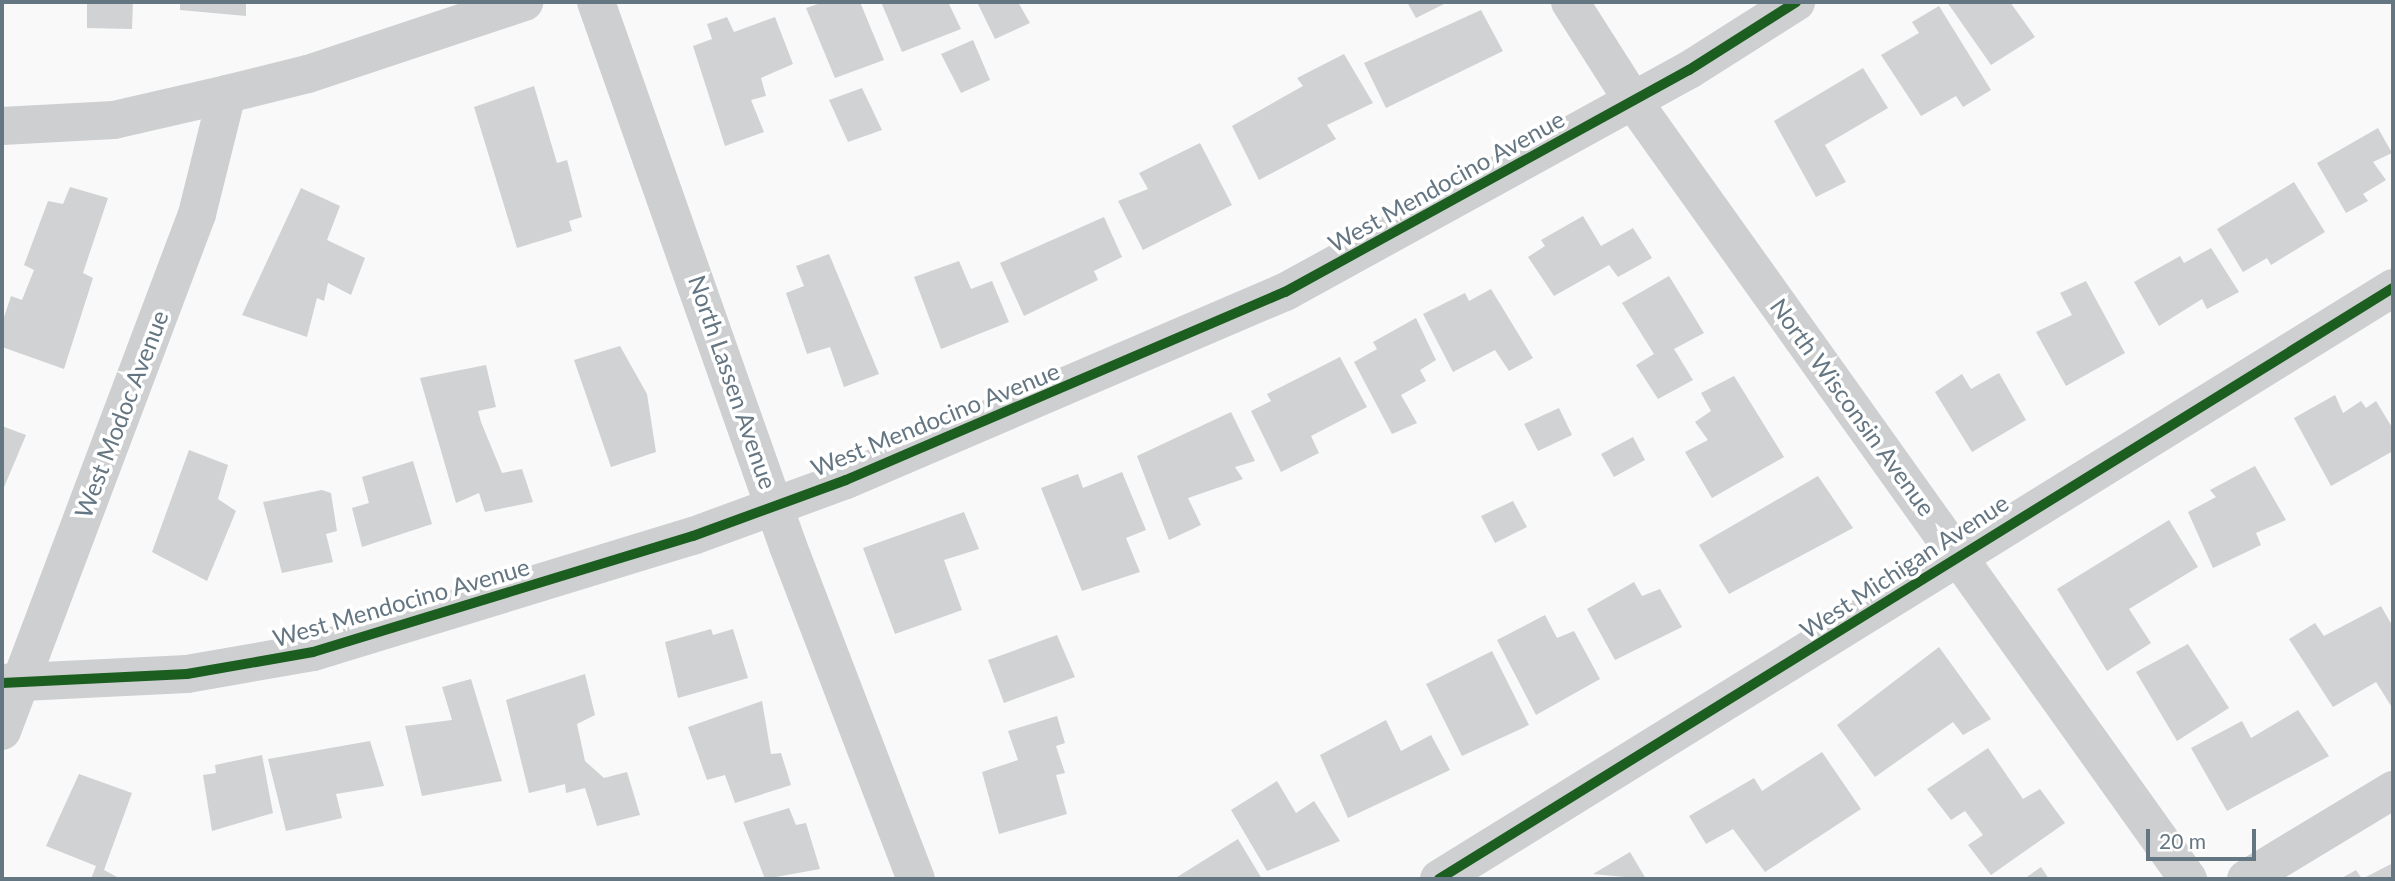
<!DOCTYPE html>
<style>
body{margin:0}
#map{position:relative;width:2395px;height:881px;overflow:hidden;background:#f9f9f9;font-family:Lato,sans-serif}
div>[style]{position:absolute}
[style*='--x']{left:calc(var(--x)*1px);top:calc(var(--y)*1px);width:calc(var(--w)*1px);rotate:calc(var(--a)*1deg)}
.building>*{inset:0;background:#d0d2d3}
.minor>*{height:38px;margin:-19px;padding:0 19px;transform-origin:19px;border-radius:19px;background:#cecfd0}
.cycleway>*{height:10px;margin:-5px;padding:0 5px;transform-origin:5px;border-radius:5px;background:#1b5e20}
span{translate:-50% -50%;white-space:nowrap;text-align:center;line-height:1.15;-webkit-text-stroke:7px #fff;paint-order:stroke}
.street-label{font-size:24px;color:#657683}
.frame{position:absolute;inset:0;border:4px solid #657683;pointer-events:none}
.scale{position:absolute;left:2146px;top:829px;width:110px;height:32px;box-sizing:border-box;border:4px solid #657683;border-top:0;padding-left:9px;font-size:21px;line-height:24px;white-space:nowrap;color:#657683;-webkit-text-stroke:5px #fff;paint-order:stroke}
</style>
<div id="map">
<div class="building">
<i style="clip-path:polygon(87px 2px,133px 2px,132px 29px,87px 28px)"></i>
<i style="clip-path:polygon(180px 2px,246px 2px,246px 16px,180px 10px)"></i>
<i style="clip-path:polygon(824px 2px,860px 2px,884px 60px,835px 78px,806px 8px)"></i>
<i style="clip-path:polygon(881px 2px,948px 2px,961px 29px,902px 52px)"></i>
<i style="clip-path:polygon(977px 2px,1018px 2px,1030px 23px,995px 39px)"></i>
<i style="clip-path:polygon(1407px 2px,1448px 2px,1416px 18px)"></i>
<i style="clip-path:polygon(1947px 2px,2010px 2px,2035px 37px,1991px 65px)"></i>
<i style="clip-path:polygon(1939px 6px,1991px 90px,1963px 107px,1956px 96px,1921px 116px,1881px 55px,1919px 33px,1912px 22px)"></i>
<i style="clip-path:polygon(1481px 10px,1503px 51px,1386px 108px,1364px 63px)"></i>
<i style="clip-path:polygon(727px 17px,734px 32px,775px 17px,793px 64px,761px 78px,766px 96px,751px 100px,764px 132px,725px 146px,693px 46px,712px 39px,707px 24px)"></i>
<i style="clip-path:polygon(973px 40px,990px 80px,961px 93px,941px 54px)"></i>
<i style="clip-path:polygon(1344px 54px,1373px 103px,1327px 125px,1336px 139px,1259px 180px,1232px 126px,1303px 86px,1297px 78px)"></i>
<i style="clip-path:polygon(1863px 68px,1888px 108px,1825px 145px,1846px 182px,1816px 197px,1774px 121px)"></i>
<i style="clip-path:polygon(534px 86px,557px 163px,567px 160px,582px 217px,569px 221px,572px 231px,517px 248px,474px 107px)"></i>
<i style="clip-path:polygon(862px 88px,882px 130px,848px 142px,829px 100px)"></i>
<i style="clip-path:polygon(2378px 128px,2392px 153px,2373px 162px,2386px 180px,2363px 194px,2368px 201px,2346px 213px,2317px 163px)"></i>
<i style="clip-path:polygon(1200px 143px,1232px 205px,1143px 250px,1118px 201px,1148px 189px,1139px 173px)"></i>
<i style="clip-path:polygon(2294px 182px,2325px 232px,2271px 265px,2267px 258px,2243px 272px,2217px 229px)"></i>
<i style="clip-path:polygon(70px 187px,108px 198px,83px 273px,93px 278px,64px 369px,2px 347px,2px 323px,11px 296px,22px 300px,34px 270px,24px 265px,48px 201px,63px 204px)"></i>
<i style="clip-path:polygon(301px 188px,340px 206px,327px 240px,365px 258px,351px 295px,328px 283px,324px 301px,317px 298px,307px 337px,242px 315px)"></i>
<i style="clip-path:polygon(1583px 216px,1601px 246px,1633px 228px,1652px 258px,1618px 277px,1609px 265px,1554px 296px,1528px 257px,1545px 246px,1541px 240px)"></i>
<i style="clip-path:polygon(1104px 217px,1122px 257px,1094px 271px,1098px 280px,1024px 316px,1000px 263px)"></i>
<i style="clip-path:polygon(2211px 248px,2239px 292px,2207px 309px,2202px 299px,2159px 326px,2134px 282px,2180px 256px,2184px 263px)"></i>
<i style="clip-path:polygon(829px 254px,879px 374px,844px 387px,830px 347px,807px 354px,786px 293px,804px 286px,796px 266px)"></i>
<i style="clip-path:polygon(959px 261px,971px 289px,992px 281px,1009px 322px,941px 349px,914px 277px)"></i>
<i style="clip-path:polygon(1669px 276px,1704px 333px,1674px 349px,1693px 380px,1658px 399px,1636px 365px,1654px 354px,1622px 303px)"></i>
<i style="clip-path:polygon(2086px 281px,2125px 353px,2066px 386px,2036px 332px,2072px 315px,2060px 293px)"></i>
<i style="clip-path:polygon(1491px 289px,1533px 358px,1509px 371px,1495px 350px,1453px 372px,1423px 314px,1465px 293px,1469px 301px)"></i>
<i style="clip-path:polygon(1416px 318px,1436px 360px,1420px 370px,1426px 381px,1401px 395px,1417px 423px,1392px 434px,1354px 362px,1377px 349px,1373px 342px)"></i>
<i style="clip-path:polygon(620px 346px,647px 394px,656px 452px,611px 467px,574px 360px)"></i>
<i style="clip-path:polygon(1340px 357px,1367px 407px,1311px 436px,1319px 453px,1281px 472px,1251px 411px,1271px 401px,1267px 394px)"></i>
<i style="clip-path:polygon(486px 365px,496px 407px,478px 411px,481px 422px,502px 473px,522px 469px,533px 502px,485px 512px,479px 493px,456px 503px,420px 378px)"></i>
<i style="clip-path:polygon(1999px 373px,2026px 420px,1972px 452px,1935px 392px,1962px 374px,1971px 389px)"></i>
<i style="clip-path:polygon(1734px 376px,1784px 457px,1712px 498px,1685px 452px,1708px 440px,1695px 422px,1711px 411px,1701px 393px)"></i>
<i style="clip-path:polygon(2335px 395px,2343px 413px,2361px 401px,2366px 408px,2376px 401px,2393px 429px,2393px 451px,2331px 486px,2294px 418px)"></i>
<i style="clip-path:polygon(1559px 408px,1572px 435px,1538px 451px,1524px 424px)"></i>
<i style="clip-path:polygon(1231px 412px,1255px 461px,1235px 467px,1243px 479px,1188px 498px,1201px 525px,1169px 540px,1137px 456px)"></i>
<i style="clip-path:polygon(2px 426px,26px 435px,2px 492px)"></i>
<i style="clip-path:polygon(1633px 437px,1645px 460px,1614px 477px,1601px 454px)"></i>
<i style="clip-path:polygon(189px 450px,228px 465px,218px 499px,236px 511px,207px 581px,152px 552px)"></i>
<i style="clip-path:polygon(413px 461px,432px 524px,362px 547px,352px 508px,369px 503px,362px 477px)"></i>
<i style="clip-path:polygon(2255px 466px,2286px 520px,2256px 533px,2261px 545px,2213px 568px,2188px 512px,2216px 497px,2210px 490px)"></i>
<i style="clip-path:polygon(1122px 472px,1146px 530px,1126px 538px,1140px 572px,1082px 591px,1041px 488px,1078px 474px,1083px 488px)"></i>
<i style="clip-path:polygon(1818px 476px,1853px 528px,1729px 594px,1699px 545px)"></i>
<i style="clip-path:polygon(322px 490px,331px 493px,337px 531px,326px 534px,333px 562px,282px 573px,263px 502px)"></i>
<i style="clip-path:polygon(1513px 501px,1527px 527px,1495px 543px,1481px 516px)"></i>
<i style="clip-path:polygon(964px 512px,979px 549px,944px 560px,962px 610px,895px 634px,863px 548px)"></i>
<i style="clip-path:polygon(2169px 520px,2198px 567px,2129px 609px,2151px 643px,2107px 671px,2057px 589px)"></i>
<i style="clip-path:polygon(1634px 582px,1642px 596px,1660px 589px,1682px 627px,1615px 660px,1587px 609px)"></i>
<i style="clip-path:polygon(2381px 606px,2393px 627px,2393px 709px,2376px 682px,2333px 707px,2289px 639px,2315px 623px,2324px 636px)"></i>
<i style="clip-path:polygon(1545px 615px,1557px 638px,1574px 631px,1600px 679px,1536px 715px,1497px 640px)"></i>
<i style="clip-path:polygon(711px 629px,713px 635px,733px 629px,748px 678px,678px 698px,665px 642px)"></i>
<i style="clip-path:polygon(1057px 635px,1075px 677px,1004px 703px,988px 660px)"></i>
<i style="clip-path:polygon(2188px 644px,2229px 708px,2177px 741px,2136px 672px)"></i>
<i style="clip-path:polygon(1939px 647px,1991px 719px,1963px 735px,1953px 722px,1875px 777px,1837px 725px)"></i>
<i style="clip-path:polygon(1492px 651px,1529px 725px,1462px 756px,1426px 684px)"></i>
<i style="clip-path:polygon(585px 674px,595px 715px,577px 724px,585px 761px,604px 778px,627px 772px,640px 815px,597px 826px,585px 788px,566px 793px,565px 784px,529px 793px,506px 700px)"></i>
<i style="clip-path:polygon(471px 679px,502px 781px,422px 796px,405px 726px,452px 720px,442px 687px)"></i>
<i style="clip-path:polygon(762px 701px,771px 754px,781px 753px,791px 785px,735px 803px,725px 775px,707px 780px,688px 727px)"></i>
<i style="clip-path:polygon(2298px 710px,2329px 756px,2227px 811px,2191px 748px,2242px 721px,2251px 738px)"></i>
<i style="clip-path:polygon(1057px 716px,1065px 743px,1056px 746px,1065px 773px,1056px 775px,1067px 814px,999px 834px,982px 772px,1018px 760px,1008px 731px)"></i>
<i style="clip-path:polygon(1386px 720px,1401px 751px,1431px 735px,1450px 770px,1348px 818px,1320px 755px)"></i>
<i style="clip-path:polygon(370px 741px,384px 786px,336px 794px,342px 818px,286px 831px,268px 759px)"></i>
<i style="clip-path:polygon(1988px 748px,2023px 799px,2040px 789px,2065px 823px,1991px 875px,1968px 845px,1983px 835px,1965px 811px,1951px 820px,1927px 789px)"></i>
<i style="clip-path:polygon(1822px 752px,1861px 809px,1765px 872px,1733px 829px,1706px 844px,1689px 816px,1754px 778px,1762px 791px)"></i>
<i style="clip-path:polygon(262px 755px,273px 813px,212px 831px,203px 775px,216px 773px,215px 765px)"></i>
<i style="clip-path:polygon(79px 774px,132px 793px,104px 870px,121px 879px,91px 879px,96px 866px,46px 846px)"></i>
<i style="clip-path:polygon(1277px 781px,1296px 813px,1314px 801px,1340px 841px,1267px 871px,1231px 810px)"></i>
<i style="clip-path:polygon(789px 808px,796px 825px,806px 823px,820px 869px,765px 879px,743px 822px)"></i>
<i style="clip-path:polygon(1238px 839px,1262px 879px,1174px 879px)"></i>
<i style="clip-path:polygon(1630px 852px,1646px 879px,1593px 874px)"></i>
<i style="clip-path:polygon(2393px 863px,2393px 879px,2340px 879px,2356px 870px,2362px 879px)"></i>
<i style="clip-path:polygon(2041px 867px,2049px 879px,2024px 879px)"></i>
</div>
<div class="minor">
<i style="--x:596;--y:2;--w:577;--a:70.56"></i>
<i style="--x:788;--y:546;--w:357;--a:69"></i>
<i style="--x:1570;--y:2;--w:117;--a:57.5"></i>
<i style="--x:1633;--y:101;--w:956;--a:54.5"></i>
<i style="--x:2;--y:126;--w:112;--a:-3.1"></i>
<i style="--x:114;--y:120;--w:116;--a:-13"></i>
<i style="--x:227;--y:94;--w:83;--a:-13.9"></i>
<i style="--x:308;--y:74;--w:228;--a:-18.4"></i>
<i style="--x:2;--y:683;--w:185;--a:-2.8"></i>
<i style="--x:187;--y:674;--w:128;--a:-9.9"></i>
<i style="--x:313;--y:652;--w:397;--a:-17"></i>
<i style="--x:693;--y:536;--w:163;--a:-20.1"></i>
<i style="--x:846;--y:480;--w:478;--a:-23.2"></i>
<i style="--x:1285;--y:292;--w:461;--a:-28.8"></i>
<i style="--x:1689;--y:70;--w:127;--a:-32.4"></i>
<i style="--x:2;--y:731;--w:553;--a:-69.33"></i>
<i style="--x:197;--y:214;--w:124;--a:-76"></i>
<i style="--x:1439;--y:879;--w:1122;--a:-31.78"></i>
<i style="--x:2246;--y:879;--w:172;--a:-31.2"></i>
</div>
<div class="cycleway">
<i style="--x:2;--y:683;--w:185;--a:-2.8"></i>
<i style="--x:187;--y:674;--w:128;--a:-9.9"></i>
<i style="--x:313;--y:652;--w:397;--a:-17"></i>
<i style="--x:693;--y:536;--w:163;--a:-20.1"></i>
<i style="--x:846;--y:480;--w:478;--a:-23.2"></i>
<i style="--x:1285;--y:292;--w:461;--a:-28.8"></i>
<i style="--x:1689;--y:70;--w:127;--a:-32.4"></i>
<i style="--x:1439;--y:879;--w:1122;--a:-31.78"></i>
</div>
<div class="street-label">
<span style="left:1446px;top:181px;rotate:-29deg">West Mendocino Avenue</span>
<span style="left:733px;top:382px;rotate:71deg">North Lassen Avenue</span>
<span style="left:1853px;top:407px;rotate:54deg">North Wisconsin Avenue</span>
<span style="left:121px;top:414px;rotate:-69deg">West Modoc Avenue</span>
<span style="left:935px;top:419px;rotate:-22deg">West Mendocino Avenue</span>
<span style="left:1904px;top:566px;rotate:-33deg">West Michigan Avenue</span>
<span style="left:401px;top:602px;rotate:-16deg">West Mendocino Avenue</span>
</div>
<div class="frame"></div>
<div class="scale">20 m</div>
</div>
